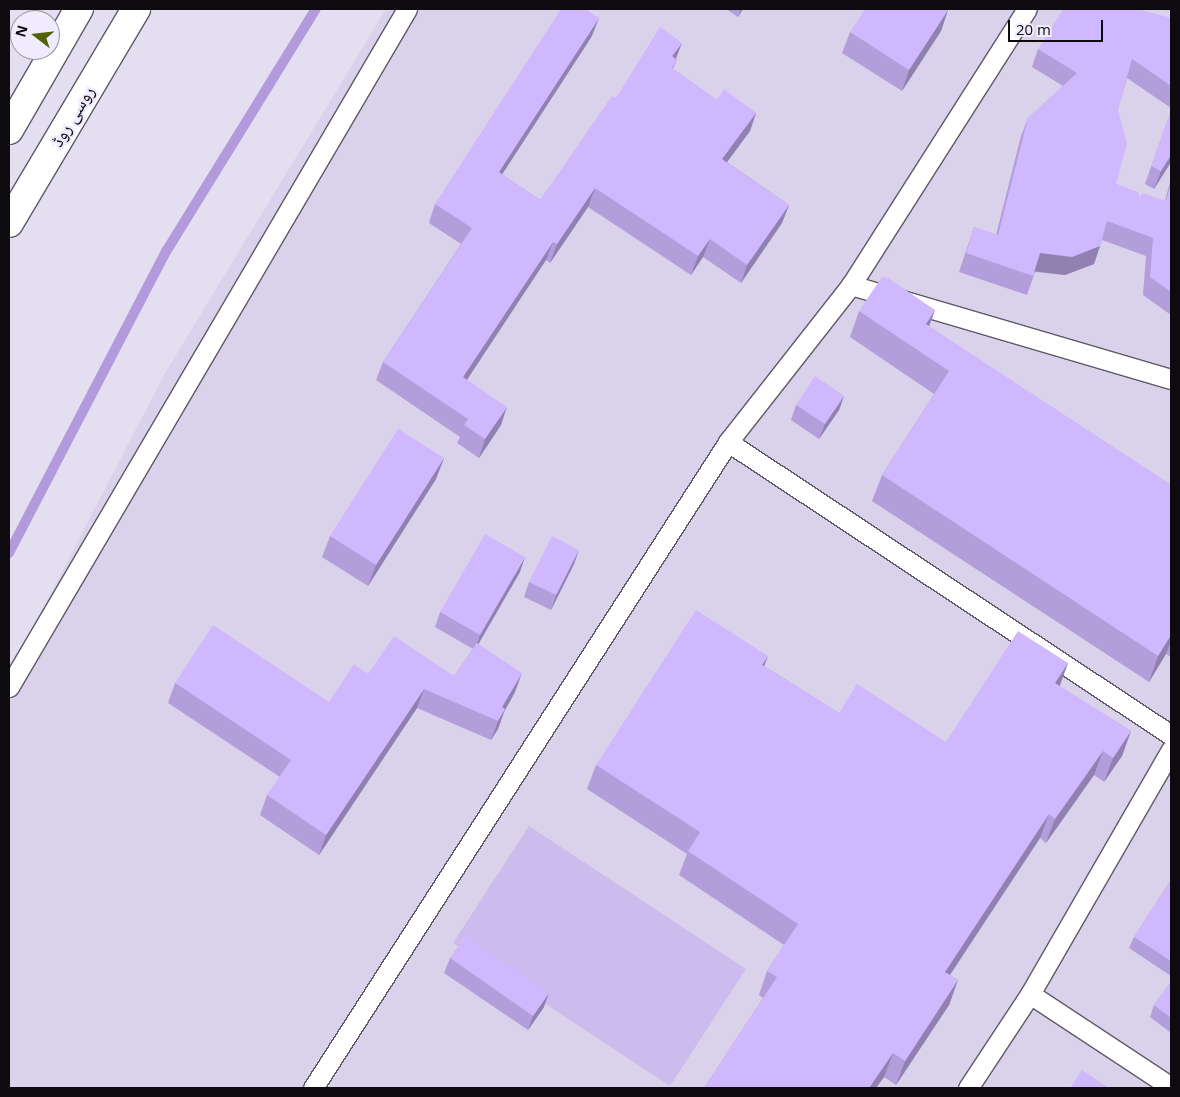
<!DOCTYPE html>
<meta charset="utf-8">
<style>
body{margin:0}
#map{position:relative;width:1180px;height:1097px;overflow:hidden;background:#e4dff0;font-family:"Open Sans","Noto Naskh Arabic",sans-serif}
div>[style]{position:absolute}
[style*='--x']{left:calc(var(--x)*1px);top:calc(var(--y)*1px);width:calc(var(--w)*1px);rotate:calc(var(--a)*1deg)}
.built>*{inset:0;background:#dad2ea}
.green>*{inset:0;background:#ccbced}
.stream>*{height:10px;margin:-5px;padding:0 5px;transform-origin:5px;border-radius:5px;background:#b29add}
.roads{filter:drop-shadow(1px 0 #5e5967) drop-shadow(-1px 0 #5e5967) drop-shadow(0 1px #5e5967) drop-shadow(0 -1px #5e5967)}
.service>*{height:19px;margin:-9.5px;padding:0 9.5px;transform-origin:9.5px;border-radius:9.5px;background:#fff}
.secondary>*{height:28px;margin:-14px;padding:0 14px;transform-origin:14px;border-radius:14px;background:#fff}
.wall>*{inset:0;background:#b29eda}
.shaded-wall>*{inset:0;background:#9181b1}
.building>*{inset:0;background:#cfb8fd}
span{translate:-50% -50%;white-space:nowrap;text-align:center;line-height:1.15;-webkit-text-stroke:5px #f1ecfd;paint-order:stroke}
.street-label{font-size:18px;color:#0d0b10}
.frame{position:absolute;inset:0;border:10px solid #0d0b10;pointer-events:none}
.north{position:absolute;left:10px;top:10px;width:50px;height:50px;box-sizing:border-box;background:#f1ecfd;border:1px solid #96929e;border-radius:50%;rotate:286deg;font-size:14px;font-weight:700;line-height:20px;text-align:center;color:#0d0b10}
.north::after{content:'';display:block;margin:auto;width:18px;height:22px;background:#536207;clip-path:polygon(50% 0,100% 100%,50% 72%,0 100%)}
.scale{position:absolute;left:1008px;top:20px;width:95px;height:22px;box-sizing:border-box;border:2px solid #0d0b10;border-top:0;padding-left:6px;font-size:15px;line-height:18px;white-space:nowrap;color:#0d0b10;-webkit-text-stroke:4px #f1ecfd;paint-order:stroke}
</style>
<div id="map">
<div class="built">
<i style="clip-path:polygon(386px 9px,1171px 9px,1171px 1088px,9px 1088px,9px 674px,165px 373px)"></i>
</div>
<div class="green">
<i style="clip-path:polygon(529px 826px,746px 969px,670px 1086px,453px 943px)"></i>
</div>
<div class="stream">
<i style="--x:9;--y:553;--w:342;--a:-62.5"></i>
<i style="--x:167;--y:250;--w:283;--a:-58.3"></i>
</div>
<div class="roads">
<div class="service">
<i style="--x:851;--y:285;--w:334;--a:16.4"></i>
<i style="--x:728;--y:442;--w:531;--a:33.48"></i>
<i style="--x:9;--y:687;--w:786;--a:-59.59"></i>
<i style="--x:1030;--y:994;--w:169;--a:33.4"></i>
<i style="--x:313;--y:1088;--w:768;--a:-57.28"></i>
<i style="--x:728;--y:442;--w:199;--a:-51.9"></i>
<i style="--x:851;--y:285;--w:327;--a:-57.5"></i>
<i style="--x:968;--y:1088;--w:113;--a:-56.6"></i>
<i style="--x:1030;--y:994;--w:282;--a:-60"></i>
</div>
<div class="secondary">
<i style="--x:9;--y:130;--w:140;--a:-60"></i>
<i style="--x:9;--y:223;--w:249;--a:-59.3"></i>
</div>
</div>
<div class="wall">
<i style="clip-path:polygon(726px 9px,743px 9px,738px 17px)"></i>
<i style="clip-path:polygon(948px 10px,941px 31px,902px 91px,842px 53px,850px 32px)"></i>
<i style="clip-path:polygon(1171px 18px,1171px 108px,1127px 78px,1118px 109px,1116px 184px,1140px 198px,1165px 201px,1171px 178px,1171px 315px,1143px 295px,1146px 256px,1102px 240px,1094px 264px,1065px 275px,1035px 272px,1027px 295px,959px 272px,974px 227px,996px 235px,1021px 136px,1028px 118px,1063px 86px,1032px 67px,1038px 49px)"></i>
<i style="clip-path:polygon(592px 36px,502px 174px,540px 200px,616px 98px,676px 59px,677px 60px,673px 69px,717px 100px,756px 113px,750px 131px,727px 162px,789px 205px,782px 223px,741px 283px,703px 257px,691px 275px,588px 207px,550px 263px,546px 260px,467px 379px,501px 425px,479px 458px,457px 443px,460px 437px,376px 380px,383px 362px,461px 244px,429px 223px,435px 204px)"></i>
<i style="clip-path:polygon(1171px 110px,1171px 162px,1154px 189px,1145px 184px)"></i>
<i style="clip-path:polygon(935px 310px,929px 327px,1171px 485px,1171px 657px,1166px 654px,1149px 682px,872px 501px,882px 475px,934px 394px,850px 337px,859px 311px)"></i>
<i style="clip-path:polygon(844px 396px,839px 410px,819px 439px,791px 420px,796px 405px)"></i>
<i style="clip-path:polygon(444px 458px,436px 479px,368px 586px,322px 557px,330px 536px)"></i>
<i style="clip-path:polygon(579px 550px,574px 564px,551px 610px,524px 597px,529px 582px)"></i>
<i style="clip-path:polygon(520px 572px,478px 644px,515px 692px,504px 712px,498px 729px,491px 740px,417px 708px,319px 855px,260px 815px,267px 795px,280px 777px,168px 703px,175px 683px,329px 702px,368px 674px,454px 676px,473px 649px,435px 627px,440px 612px)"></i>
<i style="clip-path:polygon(1068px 663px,1059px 686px,1131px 731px,1122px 756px,1104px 782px,1094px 775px,1046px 843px,1040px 838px,950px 975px,958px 980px,949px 1005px,896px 1085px,884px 1077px,876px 1088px,704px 1088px,763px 998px,759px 995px,767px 971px,784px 945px,679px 875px,687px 854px,587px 789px,596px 765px,764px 666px,839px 713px,946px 742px)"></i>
<i style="clip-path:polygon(1171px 880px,1171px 976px,1129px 948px,1134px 937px)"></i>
<i style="clip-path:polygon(450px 958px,544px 1007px,528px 1030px,444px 973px)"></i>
<i style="clip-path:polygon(1171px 982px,1171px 1033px,1150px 1017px,1154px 1005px)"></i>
</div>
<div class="shaded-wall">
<i style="clip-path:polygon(741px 9px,743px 9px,738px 17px)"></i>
<i style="clip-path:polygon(948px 10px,941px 31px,902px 91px,909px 70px)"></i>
<i style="clip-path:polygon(599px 18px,592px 36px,492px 190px,499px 172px)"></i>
<i style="clip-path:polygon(682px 43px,675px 61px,672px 56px)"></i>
<i style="clip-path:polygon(756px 113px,750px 131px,716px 177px,722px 159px)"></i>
<i style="clip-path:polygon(1171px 155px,1171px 162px,1154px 189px,1161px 171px)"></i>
<i style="clip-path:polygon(595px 188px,588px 207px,550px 263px,557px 244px)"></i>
<i style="clip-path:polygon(789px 205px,782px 223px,741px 283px,747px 265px)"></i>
<i style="clip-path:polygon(710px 239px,703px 257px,691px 275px,698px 256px)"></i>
<i style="clip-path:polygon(553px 242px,546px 260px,457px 395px,463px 377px)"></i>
<i style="clip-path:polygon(1100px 246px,1094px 264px,1065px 275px,1033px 271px,1040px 253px)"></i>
<i style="clip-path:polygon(935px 310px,925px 336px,916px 351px,926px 324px)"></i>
<i style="clip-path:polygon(844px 396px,839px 410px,819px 439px,825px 424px)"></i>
<i style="clip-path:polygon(507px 407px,501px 425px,479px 458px,485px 439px)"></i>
<i style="clip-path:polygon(444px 458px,436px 479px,368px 586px,376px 565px)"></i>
<i style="clip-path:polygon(579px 550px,574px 564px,551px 610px,556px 595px)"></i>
<i style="clip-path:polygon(525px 557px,520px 572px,475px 650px,480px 635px)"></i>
<i style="clip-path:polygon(1171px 635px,1171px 641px,1166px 654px,1149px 682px,1158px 656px)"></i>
<i style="clip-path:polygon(768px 656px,759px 680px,762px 665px)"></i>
<i style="clip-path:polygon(1068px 663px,1059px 688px,1055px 683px)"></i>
<i style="clip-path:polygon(522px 673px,515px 692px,504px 712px,498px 729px,491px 740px,498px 721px,502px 707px)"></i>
<i style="clip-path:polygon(424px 689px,417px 708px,319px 855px,326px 835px)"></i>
<i style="clip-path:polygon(1131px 731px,1122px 756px,1104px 782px,1113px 758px)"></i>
<i style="clip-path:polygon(1103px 751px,1094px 775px,1046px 843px,1055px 819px)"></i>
<i style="clip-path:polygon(1049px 814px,1040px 838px,936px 996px,945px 972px)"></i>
<i style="clip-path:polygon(958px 980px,949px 1005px,896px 1085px,905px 1061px)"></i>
<i style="clip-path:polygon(549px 993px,544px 1007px,528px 1030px,533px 1016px)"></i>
<i style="clip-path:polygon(893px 1053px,884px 1077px,876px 1088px,869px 1088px)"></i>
</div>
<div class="building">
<i style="clip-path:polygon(561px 9px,585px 9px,599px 18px,499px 172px,540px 200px,612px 96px,616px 98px,660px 27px,682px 43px,672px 56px,677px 60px,672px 68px,717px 100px,724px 89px,756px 113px,722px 159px,789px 205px,747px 265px,710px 239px,698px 256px,595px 188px,557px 244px,553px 242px,463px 377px,507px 407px,485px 439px,464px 425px,468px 419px,383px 362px,472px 228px,435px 204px)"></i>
<i style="clip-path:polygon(865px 9px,947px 9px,948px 10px,909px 70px,850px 32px)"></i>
<i style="clip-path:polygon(1063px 9px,1137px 9px,1171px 18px,1171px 86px,1132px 59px,1118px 109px,1127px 144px,1116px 184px,1138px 192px,1140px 198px,1142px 193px,1166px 201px,1171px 184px,1171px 292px,1150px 277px,1153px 238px,1107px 221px,1100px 246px,1072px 257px,1040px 253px,1033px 276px,966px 253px,974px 227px,998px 235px,1028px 118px,1077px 73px,1038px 49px)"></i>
<i style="clip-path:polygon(1171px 110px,1171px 155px,1161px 171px,1151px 166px)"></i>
<i style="clip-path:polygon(882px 277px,888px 278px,935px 310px,926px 324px,1171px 485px,1171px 635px,1158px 656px,882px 475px,949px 371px,859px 311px)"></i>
<i style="clip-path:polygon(815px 376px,844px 396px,825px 424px,796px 405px)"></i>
<i style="clip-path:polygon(398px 429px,444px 458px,376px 565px,330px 536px)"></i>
<i style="clip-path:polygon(485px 534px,525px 557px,480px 635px,440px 612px)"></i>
<i style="clip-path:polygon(552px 536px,579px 550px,556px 595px,529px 582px)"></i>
<i style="clip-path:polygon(696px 610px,768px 656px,762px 665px,839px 713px,857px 684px,946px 742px,1018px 631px,1068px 663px,1055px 683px,1131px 731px,1113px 758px,1103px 751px,1055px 819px,1049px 814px,945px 972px,958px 980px,905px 1061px,893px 1053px,869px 1088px,704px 1088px,777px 977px,767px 971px,798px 924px,688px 851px,700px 832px,596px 765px)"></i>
<i style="clip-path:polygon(213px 625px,329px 702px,354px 664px,368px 674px,394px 636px,454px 676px,477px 643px,522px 673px,502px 707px,505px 709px,498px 721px,424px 689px,326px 835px,267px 795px,291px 760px,175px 683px)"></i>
<i style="clip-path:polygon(1171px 880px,1171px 961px,1134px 937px)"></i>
<i style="clip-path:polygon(465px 936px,549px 993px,533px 1016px,450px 958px)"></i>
<i style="clip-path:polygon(1171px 982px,1171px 1018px,1154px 1005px)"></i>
<i style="clip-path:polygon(1082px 1070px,1109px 1088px,1070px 1088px)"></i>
</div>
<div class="street-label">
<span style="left:72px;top:116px;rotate:-59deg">روسی روڈ</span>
</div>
<div class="frame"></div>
<div class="north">N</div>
<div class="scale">20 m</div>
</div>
